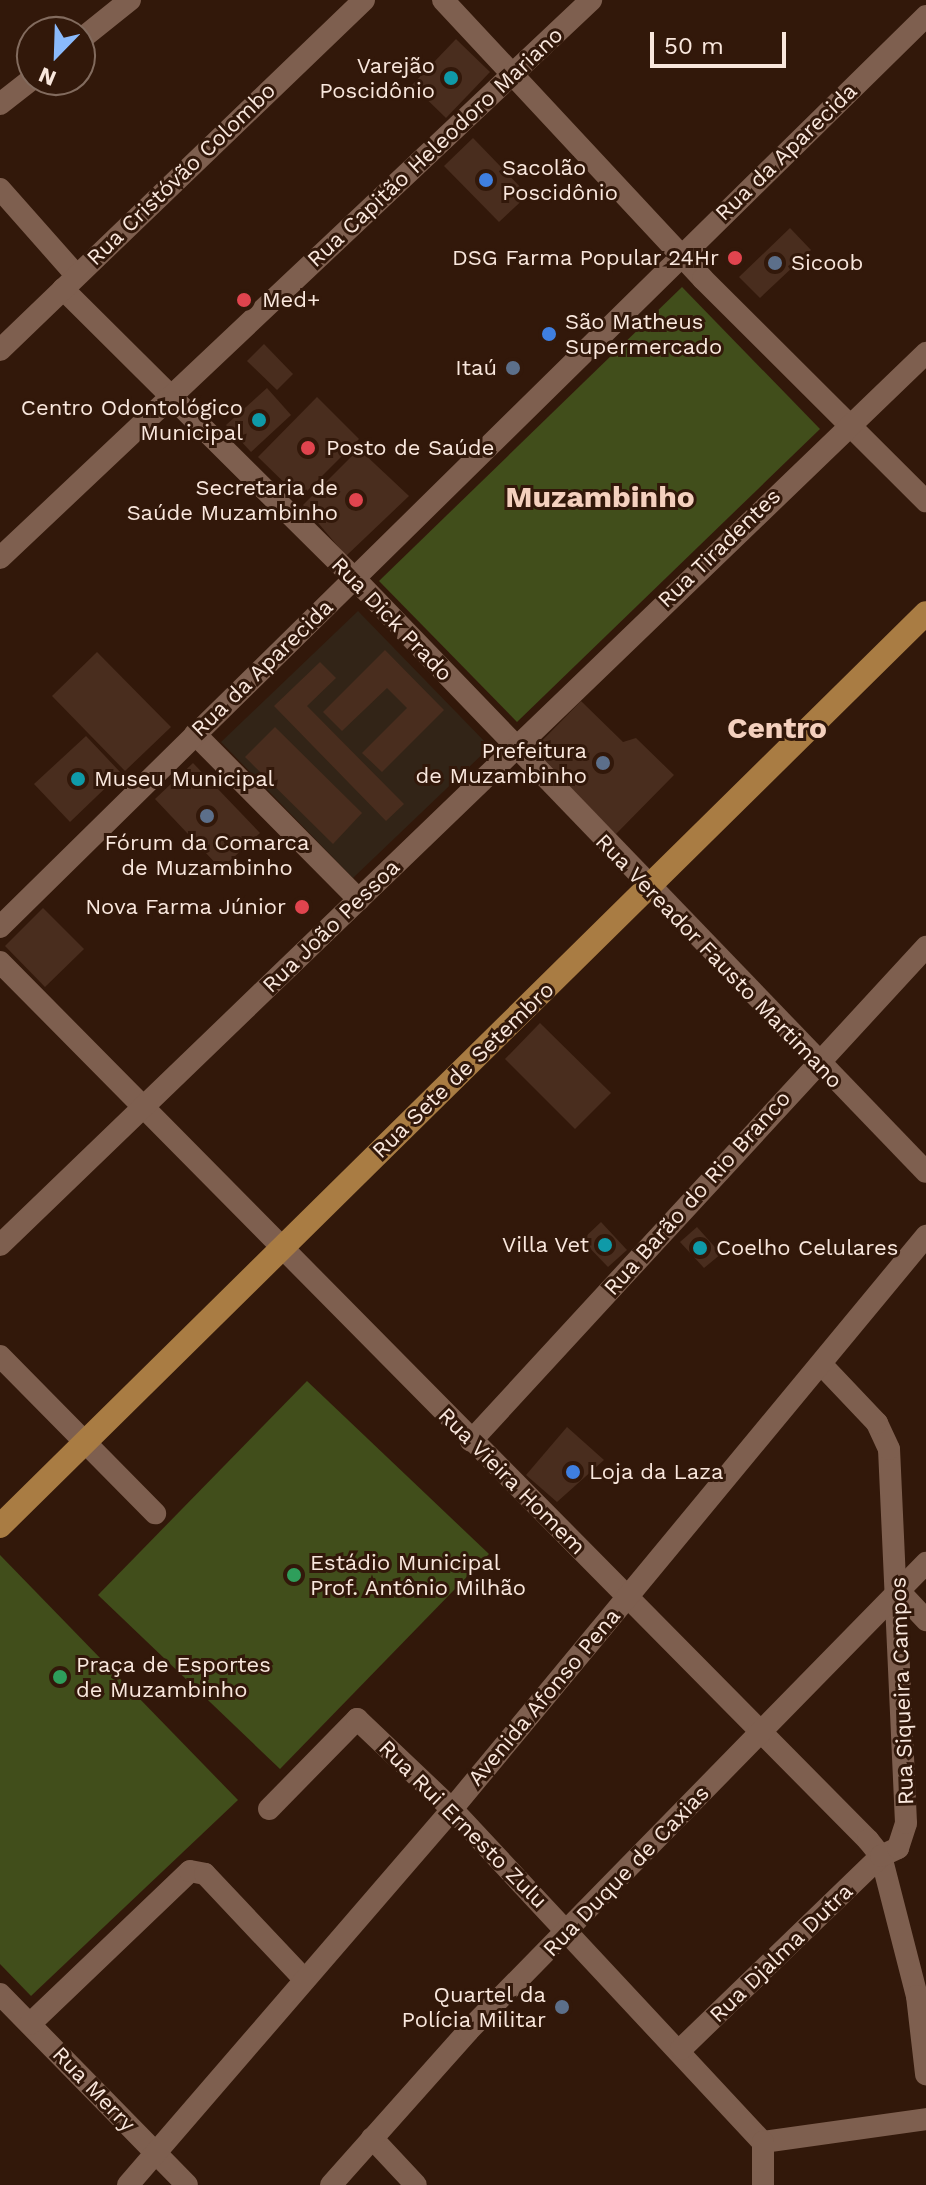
<!DOCTYPE html>
<meta charset="utf-8">
<style>
body{margin:0}
#map{position:relative;width:926px;height:2185px;overflow:hidden;background:#32180a;font-family:"Work Sans",sans-serif}
div>[style]{position:absolute}
[style*='--x']{left:calc(var(--x)*1px);top:calc(var(--y)*1px);width:calc(var(--w)*1px);rotate:calc(var(--a)*1deg)}
.education>*{inset:0;background:#322417}
.green>*{inset:0;background:#414e1b}
.building>*{inset:0;background:#492d1e}
.minor>*{height:22px;margin:-11px;padding:0 11px;transform-origin:11px;border-radius:11px;background:#7e5f4f}
.major>*{height:24px;margin:-12px;padding:0 12px;transform-origin:12px;border-radius:12px;background:#a97c43}
.dots>*{width:22px;height:22px;translate:-50% -50%;box-sizing:border-box;border:4px solid #32180a;border-radius:50%}
span{translate:-50% -50%;white-space:nowrap;text-align:center;line-height:1.15;-webkit-text-stroke:6px #32180a;paint-order:stroke}
.poi-label{font-size:22px;color:#f9e7dd}
.right{translate:-100% -50%;text-align:right}
.left{translate:0 -50%;text-align:left}
.street-label{font-size:22px;color:#f9e7dd}
.district-label{font-size:30px;color:#f4d0be;font-weight:700}
.north{position:absolute;left:16px;top:16px;width:80px;height:80px;box-sizing:border-box;background:#32180a;border:2px solid #826b5e;border-radius:50%;rotate:203deg;font-size:22px;font-weight:700;line-height:32px;text-align:center;color:#f9e7dd}
.north::after{content:'';display:block;margin:auto;width:28px;height:36px;background:#8abafc;clip-path:polygon(50% 0,100% 100%,50% 72%,0 100%)}
.scale{position:absolute;left:650px;top:32px;width:136px;height:36px;box-sizing:border-box;border:4px solid #f9e7dd;border-top:0;padding-left:10px;font-size:24px;line-height:28px;white-space:nowrap;color:#f9e7dd;-webkit-text-stroke:6px #32180a;paint-order:stroke}
</style>
<div id="map">
<div class="education">
<i style="clip-path:polygon(358px 611px,490px 747px,353px 878px,221px 742px)"></i>
</div>
<div class="green">
<i style="clip-path:polygon(682px 287px,820px 429px,517px 722px,379px 581px)"></i>
<i style="clip-path:polygon(307px 1381px,489px 1554px,280px 1769px,98px 1595px)"></i>
<i style="clip-path:polygon(0 1555px,238px 1800px,31px 1996px,0 1964px)"></i>
</div>
<div class="building">
<i style="clip-path:polygon(456px 39px,490px 72px,446px 118px,412px 85px)"></i>
<i style="clip-path:polygon(473px 138px,528px 195px,499px 222px,444px 166px)"></i>
<i style="clip-path:polygon(790px 228px,811px 250px,760px 298px,739px 277px)"></i>
<i style="clip-path:polygon(264px 344px,293px 374px,277px 390px,247px 361px)"></i>
<i style="clip-path:polygon(267px 388px,291px 415px,251px 452px,226px 425px)"></i>
<i style="clip-path:polygon(317px 397px,359px 439px,300px 498px,258px 457px)"></i>
<i style="clip-path:polygon(359px 449px,409px 496px,346px 556px,303px 505px)"></i>
<i style="clip-path:polygon(385px 650px,444px 710px,382px 772px,362px 753px,407px 708px,387px 688px,342px 731px,323px 712px)"></i>
<i style="clip-path:polygon(97px 652px,171px 727px,125px 771px,52px 696px)"></i>
<i style="clip-path:polygon(320px 662px,336px 678px,307px 706px,404px 804px,386px 821px,274px 706px)"></i>
<i style="clip-path:polygon(581px 701px,623px 742px,636px 738px,674px 775px,616px 834px,532px 751px)"></i>
<i style="clip-path:polygon(275px 727px,362px 813px,333px 844px,245px 757px)"></i>
<i style="clip-path:polygon(86px 736px,121px 773px,70px 822px,34px 784px)"></i>
<i style="clip-path:polygon(193px 763px,260px 833px,221px 869px,155px 799px)"></i>
<i style="clip-path:polygon(43px 908px,84px 949px,45px 987px,5px 946px)"></i>
<i style="clip-path:polygon(540px 1023px,611px 1093px,575px 1129px,505px 1059px)"></i>
<i style="clip-path:polygon(601px 1222px,627px 1250px,608px 1267px,582px 1240px)"></i>
<i style="clip-path:polygon(697px 1227px,721px 1254px,704px 1268px,680px 1242px)"></i>
<i style="clip-path:polygon(567px 1427px,604px 1460px,557px 1502px,526px 1475px)"></i>
</div>
<div class="minor">
<i style="--x:443;--y:0;--w:381;--a:47"></i>
<i style="--x:703;--y:279;--w:315;--a:44.9"></i>
<i style="--x:80;--y:40;--w:64;--a:-38.7"></i>
<i style="--x:0;--y:104;--w:41;--a:-38"></i>
<i style="--x:0;--y:189;--w:115;--a:48.5"></i>
<i style="--x:63;--y:289;--w:412;--a:44.8"></i>
<i style="--x:355;--y:579;--w:823;--a:46.08"></i>
<i style="--x:0;--y:350;--w:505;--a:-43.88"></i>
<i style="--x:0;--y:558;--w:813;--a:-43.35"></i>
<i style="--x:195;--y:734;--w:233;--a:45.3"></i>
<i style="--x:0;--y:927;--w:1299;--a:-44.53"></i>
<i style="--x:0;--y:962;--w:1235;--a:45.33"></i>
<i style="--x:868;--y:1840;--w:21;--a:51"></i>
<i style="--x:881;--y:1856;--w:145;--a:75.6"></i>
<i style="--x:917;--y:1996;--w:79;--a:83.4"></i>
<i style="--x:0;--y:1245;--w:1286;--a:-43.93"></i>
<i style="--x:0;--y:1356;--w:221;--a:45.4"></i>
<i style="--x:471;--y:1441;--w:672;--a:-47.35"></i>
<i style="--x:899;--y:1591;--w:40;--a:47"></i>
<i style="--x:269;--y:1809;--w:126;--a:-45.6"></i>
<i style="--x:357;--y:1719;--w:131;--a:43.5"></i>
<i style="--x:452;--y:1809;--w:456;--a:47"></i>
<i style="--x:0;--y:1994;--w:267;--a:45.6"></i>
<i style="--x:30;--y:2024;--w:221;--a:-43.7"></i>
<i style="--x:190;--y:1871;--w:15;--a:11"></i>
<i style="--x:205;--y:1874;--w:143;--a:46.7"></i>
<i style="--x:681;--y:2049;--w:278;--a:-44"></i>
<i style="--x:881;--y:1856;--w:19;--a:-25"></i>
<i style="--x:898;--y:1848;--w:26;--a:-72"></i>
<i style="--x:906;--y:1823;--w:374;--a:-92.6"></i>
<i style="--x:889;--y:1449;--w:29;--a:-115"></i>
<i style="--x:877;--y:1423;--w:81;--a:-133.5"></i>
<i style="--x:372;--y:2138;--w:64;--a:46.9"></i>
<i style="--x:763;--y:2142;--w:165;--a:-8"></i>
<i style="--x:128;--y:2185;--w:496;--a:-49.2"></i>
<i style="--x:452;--y:1809;--w:744;--a:-50.4"></i>
<i style="--x:331;--y:2185;--w:206;--a:-48.3"></i>
<i style="--x:468;--y:2031;--w:655;--a:-45.62"></i>
<i style="--x:763;--y:2185;--w:43;--a:-90"></i>
</div>
<div class="major">
<i style="--x:0;--y:1526;--w:1300;--a:-44.59"></i>
</div>
<div class="dots">
<i style="left:451px;top:78px;background:#0f9aa8"></i>
<i style="left:486px;top:180px;background:#3f7fe0"></i>
<i style="left:735px;top:258px;background:#e0444e"></i>
<i style="left:775px;top:263px;background:#5c6f8a"></i>
<i style="left:244px;top:300px;background:#e0444e"></i>
<i style="left:549px;top:334px;background:#3f7fe0"></i>
<i style="left:513px;top:368px;background:#5c6f8a"></i>
<i style="left:259px;top:420px;background:#0f9aa8"></i>
<i style="left:308px;top:448px;background:#e0444e"></i>
<i style="left:356px;top:500px;background:#e0444e"></i>
<i style="left:603px;top:763px;background:#5c6f8a"></i>
<i style="left:78px;top:779px;background:#0f9aa8"></i>
<i style="left:207px;top:816px;background:#5c6f8a"></i>
<i style="left:302px;top:907px;background:#e0444e"></i>
<i style="left:605px;top:1245px;background:#0f9aa8"></i>
<i style="left:700px;top:1248px;background:#0f9aa8"></i>
<i style="left:573px;top:1472px;background:#3f7fe0"></i>
<i style="left:294px;top:1575px;background:#2e9e5b"></i>
<i style="left:60px;top:1677px;background:#2e9e5b"></i>
<i style="left:562px;top:2007px;background:#5c6f8a"></i>
</div>
<div class="poi-label">
<span class="right" style="left:435px;top:78px">Varejão<br>Poscidônio</span>
<span class="left" style="left:502px;top:180px">Sacolão<br>Poscidônio</span>
<span class="right" style="left:719px;top:258px">DSG Farma Popular 24Hr</span>
<span class="left" style="left:791px;top:263px">Sicoob</span>
<span class="left" style="left:262px;top:300px">Med+</span>
<span class="left" style="left:565px;top:334px">São Matheus<br>Supermercado</span>
<span class="right" style="left:497px;top:368px">Itaú</span>
<span class="right" style="left:243px;top:420px">Centro Odontológico<br>Municipal</span>
<span class="left" style="left:326px;top:448px">Posto de Saúde</span>
<span class="right" style="left:338px;top:500px">Secretaria de<br>Saúde Muzambinho</span>
<span class="right" style="left:587px;top:763px">Prefeitura<br>de Muzambinho</span>
<span class="left" style="left:94px;top:779px">Museu Municipal</span>
<span style="left:207px;top:855px">Fórum da Comarca<br>de Muzambinho</span>
<span class="right" style="left:286px;top:907px">Nova Farma Júnior</span>
<span class="right" style="left:589px;top:1245px">Villa Vet</span>
<span class="left" style="left:716px;top:1248px">Coelho Celulares</span>
<span class="left" style="left:589px;top:1472px">Loja da Laza</span>
<span class="left" style="left:310px;top:1575px">Estádio Municipal<br>Prof. Antônio Milhão</span>
<span class="left" style="left:76px;top:1677px">Praça de Esportes<br>de Muzambinho</span>
<span class="right" style="left:546px;top:2007px">Quartel da<br>Polícia Militar</span>
</div>
<div class="street-label">
<span style="left:435px;top:147px;rotate:-43deg">Rua Capitão Heleodoro Mariano</span>
<span style="left:786px;top:152px;rotate:-44deg">Rua da Aparecida</span>
<span style="left:181px;top:174px;rotate:-44deg">Rua Cristóvão Colombo</span>
<span style="left:719px;top:548px;rotate:-44deg">Rua Tiradentes</span>
<span style="left:392px;top:619px;rotate:46deg">Rua Dick Prado</span>
<span style="left:262px;top:668px;rotate:-44deg">Rua da Aparecida</span>
<span style="left:331px;top:926px;rotate:-44deg">Rua João Pessoa</span>
<span style="left:719px;top:961px;rotate:46deg">Rua Vereador Fausto Martimano</span>
<span style="left:463px;top:1070px;rotate:-44deg">Rua Sete de Setembro</span>
<span style="left:697px;top:1193px;rotate:-48deg">Rua Barão do Rio Branco</span>
<span style="left:512px;top:1481px;rotate:45deg">Rua Vieira Homem</span>
<span style="left:902px;top:1691px;rotate:-92deg">Rua Siqueira Campos</span>
<span style="left:544px;top:1697px;rotate:-50deg">Avenida Afonso Pena</span>
<span style="left:463px;top:1824px;rotate:45deg">Rua Rui Ernesto Zulu</span>
<span style="left:626px;top:1871px;rotate:-46deg">Rua Duque de Caxias</span>
<span style="left:781px;top:1953px;rotate:-44deg">Rua Djalma Dutra</span>
<span style="left:94px;top:2089px;rotate:46deg">Rua Merry</span>
</div>
<div class="district-label">
<span style="left:600px;top:497px">Muzambinho</span>
<span style="left:777px;top:728px">Centro</span>
</div>
<div class="north">N</div>
<div class="scale">50 m</div>
</div>
